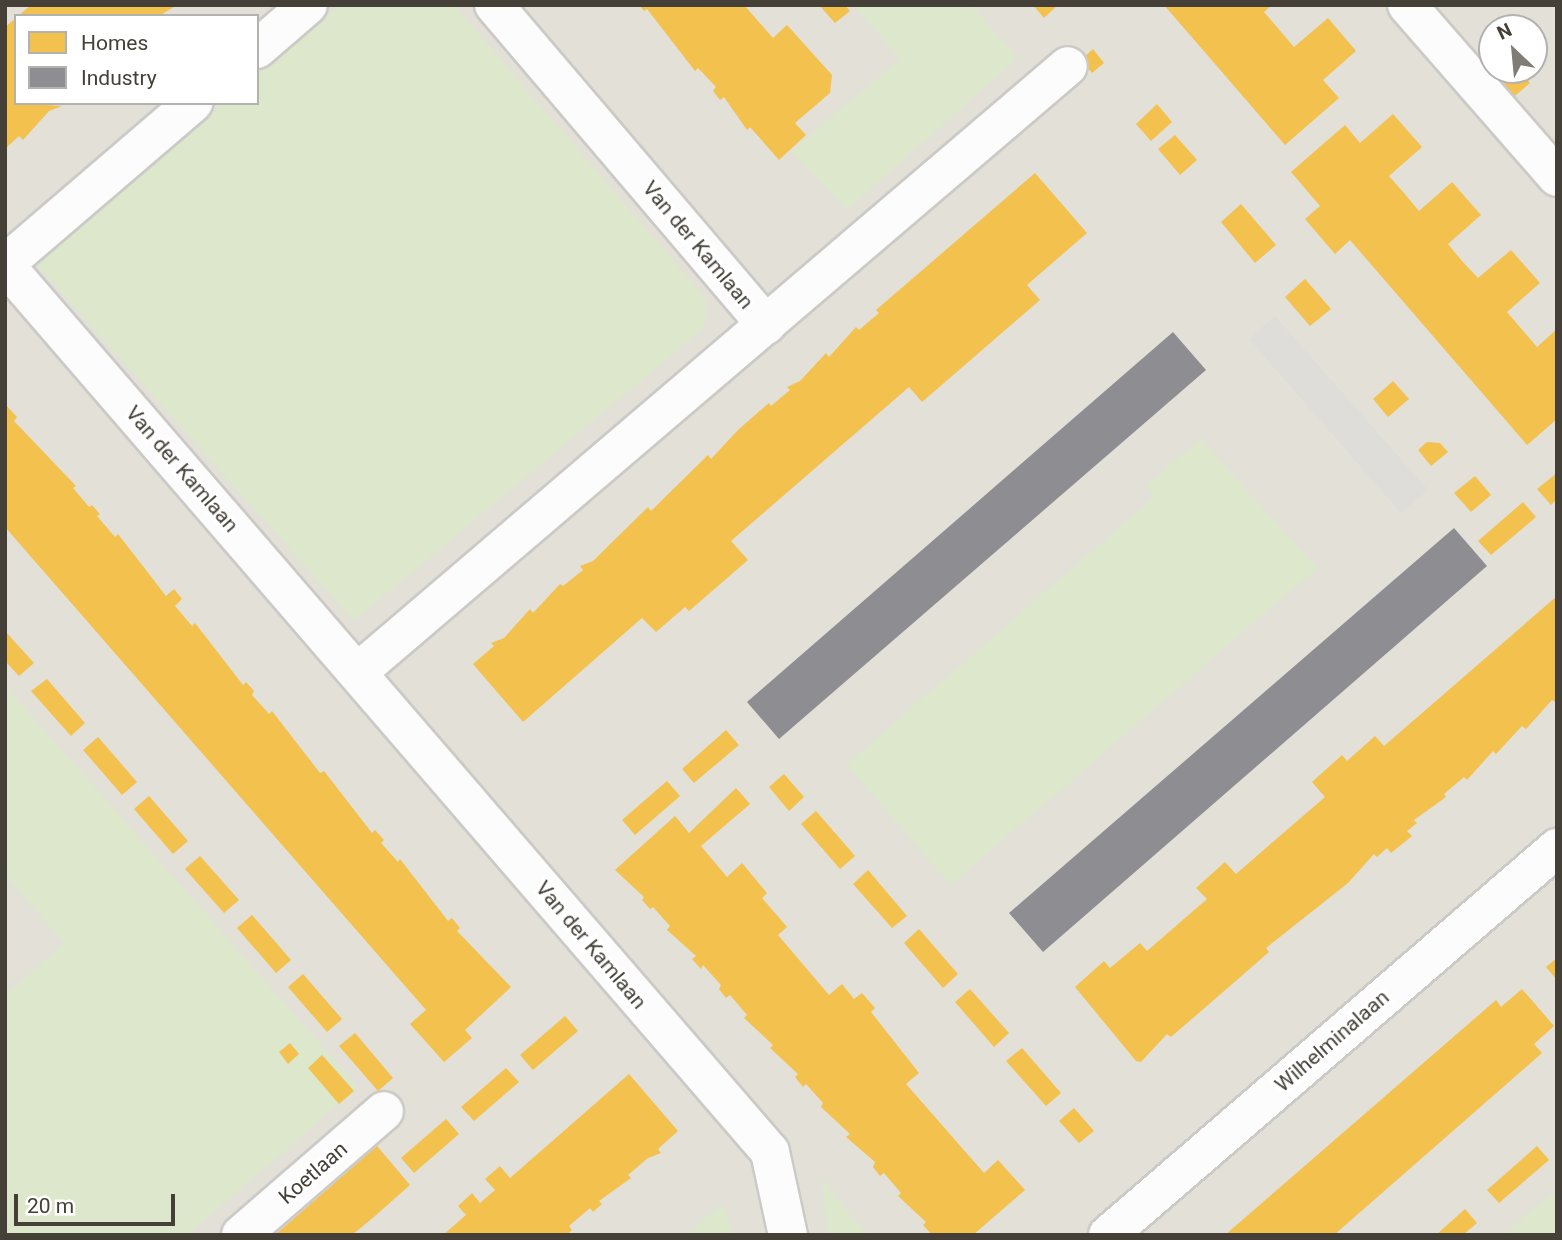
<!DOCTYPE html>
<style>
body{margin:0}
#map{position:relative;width:1562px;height:1240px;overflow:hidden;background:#efeeea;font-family:Roboto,sans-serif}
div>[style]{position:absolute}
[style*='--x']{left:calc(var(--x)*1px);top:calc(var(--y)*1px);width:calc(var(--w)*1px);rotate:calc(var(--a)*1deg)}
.residential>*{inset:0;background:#e3e0d8}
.green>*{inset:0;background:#dce7cc}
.parking>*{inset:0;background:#deddda}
.homes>*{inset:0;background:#f2c14e}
.industry>*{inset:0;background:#8d8d92}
.roads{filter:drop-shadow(2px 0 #cbcac6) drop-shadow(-2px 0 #cbcac6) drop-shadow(0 2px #cbcac6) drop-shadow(0 -2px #cbcac6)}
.street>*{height:38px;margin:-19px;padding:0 19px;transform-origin:19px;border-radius:19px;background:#fdfcfc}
span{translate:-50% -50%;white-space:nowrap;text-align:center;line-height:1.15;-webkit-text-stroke:7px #fff;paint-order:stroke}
.street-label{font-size:21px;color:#443f37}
.frame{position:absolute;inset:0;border:7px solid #443f37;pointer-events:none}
.legend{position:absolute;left:14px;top:14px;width:245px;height:91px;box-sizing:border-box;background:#fff;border:2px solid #b4b2af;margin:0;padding:9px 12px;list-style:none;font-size:21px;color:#443f37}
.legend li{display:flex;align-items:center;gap:14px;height:35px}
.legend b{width:35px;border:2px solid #b4b2af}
.north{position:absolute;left:1478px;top:14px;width:70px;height:70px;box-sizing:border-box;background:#fff;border:2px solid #b4b2af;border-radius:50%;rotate:334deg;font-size:19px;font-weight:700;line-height:28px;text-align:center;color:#443f37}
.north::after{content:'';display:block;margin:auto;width:24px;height:32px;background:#807c76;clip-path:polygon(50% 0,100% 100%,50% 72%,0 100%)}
.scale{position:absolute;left:14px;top:1194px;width:161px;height:32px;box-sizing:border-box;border:4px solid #443f37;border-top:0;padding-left:9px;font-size:21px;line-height:24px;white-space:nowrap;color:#443f37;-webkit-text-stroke:5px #fff;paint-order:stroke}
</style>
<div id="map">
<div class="residential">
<i style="clip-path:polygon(evenodd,5px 5px,1557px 5px,1557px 1235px,5px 1235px,5px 5px,16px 16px,257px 16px,257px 103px,16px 103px,16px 16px,5px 5px,1492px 28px,1534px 28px,1534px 70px,1492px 70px,1492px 28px)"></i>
</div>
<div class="green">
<i style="clip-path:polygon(340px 5px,454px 5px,707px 300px,704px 328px,354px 621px,34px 262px,223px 103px,257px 103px,257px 74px)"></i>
<i style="clip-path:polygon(853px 5px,972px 5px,1018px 58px,847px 210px,791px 151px,900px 59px)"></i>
<i style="clip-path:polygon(1201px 439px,1317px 568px,951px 885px,846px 765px,1155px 496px,1147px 485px)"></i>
<i style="clip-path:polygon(5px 685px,358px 1087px,188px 1235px,5px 1235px,5px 995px,64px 943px,5px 875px)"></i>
<i style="clip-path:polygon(821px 1178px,868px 1235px,828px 1235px)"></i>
<i style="clip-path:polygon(1557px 1189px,1557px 1235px,1503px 1235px)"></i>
<i style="clip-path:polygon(724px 1203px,733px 1235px,686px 1235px)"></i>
</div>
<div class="parking">
<i style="clip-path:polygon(1275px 316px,1428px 490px,1401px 513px,1249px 339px)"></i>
</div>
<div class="homes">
<i style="clip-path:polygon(31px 5px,177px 5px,159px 16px,18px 16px)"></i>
<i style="clip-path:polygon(639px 5px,744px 5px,773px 38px,787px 25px,832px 75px,830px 93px,795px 123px,806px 135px,779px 160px,750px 127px,747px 130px,724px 97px,720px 100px,713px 91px,716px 87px,698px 68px,695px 71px,647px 9px,644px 11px)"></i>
<i style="clip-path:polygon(819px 5px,845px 5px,850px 11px,835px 23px)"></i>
<i style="clip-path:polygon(1033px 5px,1058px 5px,1044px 18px)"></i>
<i style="clip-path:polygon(1164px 5px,1272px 5px,1264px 12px,1294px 47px,1328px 18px,1356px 51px,1323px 80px,1339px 98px,1285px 145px)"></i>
<i style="clip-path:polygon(16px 18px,16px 103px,62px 106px,49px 111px,23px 140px,19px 136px,5px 149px,5px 27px)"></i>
<i style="clip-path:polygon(1093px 49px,1104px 63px,1092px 73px,1081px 60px)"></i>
<i style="clip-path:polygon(1494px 70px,1519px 70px,1530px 83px,1510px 100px,1488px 75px)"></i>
<i style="clip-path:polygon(1157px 104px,1172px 122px,1151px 141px,1136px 124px)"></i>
<i style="clip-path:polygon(1393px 114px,1422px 147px,1389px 176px,1404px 193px,1419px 211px,1452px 182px,1481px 215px,1448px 244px,1462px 261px,1478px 278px,1511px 250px,1540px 283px,1507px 312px,1537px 347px,1557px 329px,1557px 419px,1527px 445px,1350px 240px,1335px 254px,1305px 219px,1320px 206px,1291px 172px,1345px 125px,1360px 143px)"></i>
<i style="clip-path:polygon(1175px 135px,1197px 160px,1180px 175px,1158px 149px)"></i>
<i style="clip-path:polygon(1035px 173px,1087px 233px,1027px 285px,1040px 300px,922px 402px,909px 387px,731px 541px,748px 560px,689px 611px,685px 607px,656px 632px,642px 618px,523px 722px,473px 664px,494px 646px,491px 643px,504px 638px,530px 609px,533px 613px,560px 584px,563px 586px,583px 570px,580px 566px,593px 561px,648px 507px,651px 511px,708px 455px,711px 459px,738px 430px,769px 403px,771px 406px,790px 390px,787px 387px,800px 381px,826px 353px,829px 357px,856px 327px,859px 330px,879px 313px,876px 310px)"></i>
<i style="clip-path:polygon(1241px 204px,1276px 245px,1255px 263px,1221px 222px)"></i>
<i style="clip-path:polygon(1305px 279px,1331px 309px,1310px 326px,1285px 297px)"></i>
<i style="clip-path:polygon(1393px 381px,1409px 399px,1388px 417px,1373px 399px)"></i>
<i style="clip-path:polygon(5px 404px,17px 417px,14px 421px,76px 486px,73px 488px,89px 507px,92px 505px,100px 514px,97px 516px,115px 537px,118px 534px,166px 596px,174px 589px,182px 599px,175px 606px,192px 626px,195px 623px,243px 685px,246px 682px,254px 691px,252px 695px,269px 714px,272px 711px,320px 773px,324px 771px,372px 833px,375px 830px,384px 840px,381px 843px,398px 862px,400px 859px,448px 921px,452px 918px,460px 928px,457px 931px,511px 987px,465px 1030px,472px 1038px,444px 1062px,410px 1024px,426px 1010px,5px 527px)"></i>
<i style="clip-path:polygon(1427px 442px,1440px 443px,1448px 452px,1431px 466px,1418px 450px)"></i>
<i style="clip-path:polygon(1557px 473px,1557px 499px,1551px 505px,1537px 489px)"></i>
<i style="clip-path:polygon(1475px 476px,1491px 495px,1471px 512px,1454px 493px)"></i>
<i style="clip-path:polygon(1523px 502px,1536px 517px,1491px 555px,1478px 541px)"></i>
<i style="clip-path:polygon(1557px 596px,1557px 703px,1552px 700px,1526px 729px,1522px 726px,1496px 754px,1493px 751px,1467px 780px,1464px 777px,1444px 794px,1446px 797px,1414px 820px,1417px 823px,1407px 831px,1412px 836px,1391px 853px,1387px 848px,1377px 857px,1374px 854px,1348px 883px,1266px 948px,1269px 952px,1230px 986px,1171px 1037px,1167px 1034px,1141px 1062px,1136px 1061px,1075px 987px,1104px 961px,1110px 968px,1140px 943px,1147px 951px,1207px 899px,1196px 888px,1225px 862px,1236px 874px,1325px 797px,1312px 782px,1342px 755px,1347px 761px,1375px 736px,1384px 746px)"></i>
<i style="clip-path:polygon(5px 631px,34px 663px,19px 676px,5px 661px)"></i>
<i style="clip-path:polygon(47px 679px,85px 723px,71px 736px,31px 691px)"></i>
<i style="clip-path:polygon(726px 730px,739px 745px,694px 783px,682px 769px)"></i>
<i style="clip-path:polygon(98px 737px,137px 782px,122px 795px,83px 750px)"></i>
<i style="clip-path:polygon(784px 774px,804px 797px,789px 811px,769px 787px)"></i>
<i style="clip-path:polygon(667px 781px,680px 796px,635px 835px,622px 820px)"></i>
<i style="clip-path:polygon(736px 788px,750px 804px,701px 846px,727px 877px,742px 863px,767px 893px,762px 898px,787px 927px,778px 935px,829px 995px,842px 984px,854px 999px,862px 993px,875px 1008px,871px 1012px,919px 1073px,906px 1084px,984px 1173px,998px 1160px,1025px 1190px,973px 1235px,932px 1235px,923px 1225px,926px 1222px,898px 1196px,901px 1193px,884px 1173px,880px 1176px,873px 1167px,875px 1162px,846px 1137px,850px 1134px,821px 1107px,823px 1103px,806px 1084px,803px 1087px,795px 1077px,798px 1074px,770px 1048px,773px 1045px,744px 1018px,747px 1015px,730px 995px,726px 998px,719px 989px,721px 985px,703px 965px,701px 969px,692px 959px,696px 956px,667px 930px,670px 926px,653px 907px,650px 909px,642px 900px,644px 897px,615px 870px,675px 816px,689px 833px)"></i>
<i style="clip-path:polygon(149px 796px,188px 841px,173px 854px,134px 809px)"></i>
<i style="clip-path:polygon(816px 811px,855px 856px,840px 869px,801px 824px)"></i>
<i style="clip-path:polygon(200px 856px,239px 900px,224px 913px,185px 869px)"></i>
<i style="clip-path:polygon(868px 870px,907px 916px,892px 928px,853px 884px)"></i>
<i style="clip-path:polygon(252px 915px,291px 960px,276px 973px,237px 928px)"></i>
<i style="clip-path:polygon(919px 929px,958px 974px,943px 988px,904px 943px)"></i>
<i style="clip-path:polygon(1557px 958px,1557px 980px,1546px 967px)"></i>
<i style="clip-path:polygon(303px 974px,342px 1019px,327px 1032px,288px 987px)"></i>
<i style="clip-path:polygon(970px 989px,1009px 1033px,994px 1047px,955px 1002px)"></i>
<i style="clip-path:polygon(1522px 989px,1554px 1026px,1534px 1044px,1542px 1053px,1334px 1235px,1225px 1235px,1496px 1000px,1501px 1007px)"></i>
<i style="clip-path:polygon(565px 1016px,578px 1031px,533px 1070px,520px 1055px)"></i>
<i style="clip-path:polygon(355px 1033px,393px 1078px,378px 1091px,339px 1046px)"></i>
<i style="clip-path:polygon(290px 1043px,299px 1054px,288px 1064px,279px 1052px)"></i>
<i style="clip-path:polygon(1022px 1048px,1061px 1093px,1046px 1106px,1006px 1061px)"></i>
<i style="clip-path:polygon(322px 1055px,354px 1091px,339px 1104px,308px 1068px)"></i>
<i style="clip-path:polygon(506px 1068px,519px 1082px,474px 1121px,461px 1107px)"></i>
<i style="clip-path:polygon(629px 1074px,678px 1131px,658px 1149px,661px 1153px,648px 1158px,628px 1175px,631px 1178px,599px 1201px,602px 1204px,593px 1212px,590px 1208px,569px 1226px,572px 1230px,566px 1235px,443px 1235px,466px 1215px,458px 1206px,472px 1193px,480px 1203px,495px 1190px,485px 1179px,500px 1166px,510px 1178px)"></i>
<i style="clip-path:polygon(1074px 1108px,1094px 1131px,1079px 1143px,1059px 1121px)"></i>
<i style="clip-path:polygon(446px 1119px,459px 1134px,414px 1173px,401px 1158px)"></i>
<i style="clip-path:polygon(377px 1146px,410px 1185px,375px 1216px,352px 1235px,275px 1235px)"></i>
<i style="clip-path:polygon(1537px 1146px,1549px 1160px,1499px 1203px,1487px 1190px)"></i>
<i style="clip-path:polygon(1465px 1209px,1477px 1223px,1463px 1235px,1436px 1235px)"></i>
</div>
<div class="industry">
<i style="clip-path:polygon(1173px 332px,1206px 370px,779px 739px,747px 702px)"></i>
<i style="clip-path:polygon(1454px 528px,1487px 566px,1043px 952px,1009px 913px)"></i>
</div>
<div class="roads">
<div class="street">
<i style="--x:494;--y:5;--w:420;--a:49.6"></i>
<i style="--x:1407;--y:5;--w:228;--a:48.9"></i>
<i style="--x:257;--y:49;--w:67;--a:-40.8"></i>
<i style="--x:5;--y:264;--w:248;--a:-40.6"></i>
<i style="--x:5;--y:265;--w:1171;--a:49.22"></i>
<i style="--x:770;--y:1152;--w:85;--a:77.8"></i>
<i style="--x:358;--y:672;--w:933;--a:-40.48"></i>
<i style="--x:241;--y:1235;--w:189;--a:-40.9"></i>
<i style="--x:1108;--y:1235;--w:593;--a:-40.76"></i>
</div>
</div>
<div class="street-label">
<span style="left:698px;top:245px;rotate:50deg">Van der Kamlaan</span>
<span style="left:182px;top:469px;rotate:49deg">Van der Kamlaan</span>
<span style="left:591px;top:945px;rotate:50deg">Van der Kamlaan</span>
<span style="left:1332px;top:1041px;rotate:-41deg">Wilhelminalaan</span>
<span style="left:313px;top:1173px;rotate:-41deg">Koetlaan</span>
</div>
<div class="frame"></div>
<ul class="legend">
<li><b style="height:19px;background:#f2c14e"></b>Homes</li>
<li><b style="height:19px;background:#8d8d92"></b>Industry</li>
</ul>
<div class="north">N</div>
<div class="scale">20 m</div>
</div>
